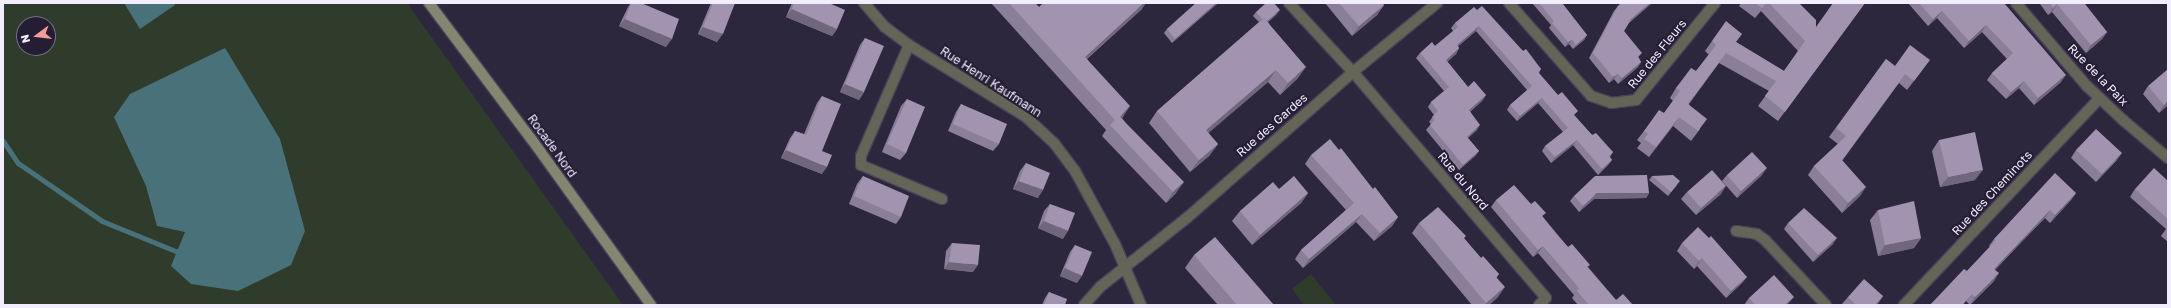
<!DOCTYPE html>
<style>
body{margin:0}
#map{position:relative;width:2171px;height:308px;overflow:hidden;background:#2d273e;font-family:"Golos Text",sans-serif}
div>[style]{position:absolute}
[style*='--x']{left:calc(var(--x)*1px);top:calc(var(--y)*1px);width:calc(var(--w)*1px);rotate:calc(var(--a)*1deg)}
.green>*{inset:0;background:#2f3c2c}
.water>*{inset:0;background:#487179}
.stream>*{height:5px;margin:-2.5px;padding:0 2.5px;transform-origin:2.5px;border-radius:2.5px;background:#487179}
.roads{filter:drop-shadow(1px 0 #494359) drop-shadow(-1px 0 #494359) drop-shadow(0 1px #494359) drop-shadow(0 -1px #494359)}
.street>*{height:10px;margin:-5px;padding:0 5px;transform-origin:5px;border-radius:5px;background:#656557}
.secondary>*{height:10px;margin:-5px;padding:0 5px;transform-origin:5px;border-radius:5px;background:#858670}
.wall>*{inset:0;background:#8b7e98}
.shaded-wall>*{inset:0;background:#71677c}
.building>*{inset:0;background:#a293b1}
span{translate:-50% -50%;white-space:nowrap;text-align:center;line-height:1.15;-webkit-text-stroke:4px #241d34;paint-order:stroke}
.street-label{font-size:12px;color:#f2eefe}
.frame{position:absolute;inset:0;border:4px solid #f2eefe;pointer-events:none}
.north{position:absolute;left:16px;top:16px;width:40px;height:40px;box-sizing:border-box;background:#241d34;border:1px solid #767185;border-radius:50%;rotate:255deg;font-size:11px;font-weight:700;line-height:16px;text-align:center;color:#f2eefe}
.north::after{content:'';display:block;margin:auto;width:14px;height:18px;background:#f59b99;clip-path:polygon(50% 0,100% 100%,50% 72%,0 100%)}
</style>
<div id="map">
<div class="green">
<i style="clip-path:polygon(evenodd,3px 3px,407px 3px,623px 305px,3px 305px,3px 3px,24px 24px,48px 24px,48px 48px,24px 48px,24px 24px)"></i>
<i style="clip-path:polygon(1311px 274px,1336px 305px,1304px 305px,1292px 289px)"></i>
</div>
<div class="water">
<i style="clip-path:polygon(124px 3px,174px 3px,175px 5px,140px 29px)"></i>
<i style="clip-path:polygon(225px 48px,280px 139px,305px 231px,291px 265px,238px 291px,191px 284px,171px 266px,185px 232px,157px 226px,146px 186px,114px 117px,130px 94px)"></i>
</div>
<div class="stream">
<i style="--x:3;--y:141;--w:27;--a:56"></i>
<i style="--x:18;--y:163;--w:102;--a:34.6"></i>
<i style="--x:102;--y:221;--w:82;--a:22.2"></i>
</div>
<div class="roads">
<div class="street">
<i style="--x:864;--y:3;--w:32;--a:49"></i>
<i style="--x:885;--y:27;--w:30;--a:37"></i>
<i style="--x:909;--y:45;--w:137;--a:31.6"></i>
<i style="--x:1026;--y:117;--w:38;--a:43"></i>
<i style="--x:1054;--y:143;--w:35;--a:53"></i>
<i style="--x:1075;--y:171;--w:83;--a:61.3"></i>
<i style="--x:1115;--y:244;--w:66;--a:66.9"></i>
<i style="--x:1289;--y:3;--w:94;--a:47.2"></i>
<i style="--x:1353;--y:72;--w:297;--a:49.5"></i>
<i style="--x:1546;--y:298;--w:10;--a:135"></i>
<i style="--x:1509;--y:3;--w:124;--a:48.6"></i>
<i style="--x:1591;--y:96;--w:21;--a:19"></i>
<i style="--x:1611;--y:103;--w:25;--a:-7"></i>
<i style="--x:1636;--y:100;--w:125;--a:-50.8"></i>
<i style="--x:2016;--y:3;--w:109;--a:49.5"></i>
<i style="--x:2087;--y:86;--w:50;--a:43.4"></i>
<i style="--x:2123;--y:120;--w:59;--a:40.2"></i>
<i style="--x:909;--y:45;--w:121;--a:113.4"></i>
<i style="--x:861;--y:156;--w:9;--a:90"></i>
<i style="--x:861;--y:165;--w:88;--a:22.8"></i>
<i style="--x:1736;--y:231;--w:21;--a:8"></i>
<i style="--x:1757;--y:234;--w:10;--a:37"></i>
<i style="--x:1765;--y:240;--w:89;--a:46.8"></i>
<i style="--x:1084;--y:305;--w:24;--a:-48"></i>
<i style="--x:1100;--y:287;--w:112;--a:-38.5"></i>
<i style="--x:1188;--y:217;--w:220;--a:-41.3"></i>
<i style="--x:1353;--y:72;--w:109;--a:-39.4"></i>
<i style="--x:1904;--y:305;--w:284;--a:-46.6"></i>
</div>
<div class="secondary">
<i style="--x:429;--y:3;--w:171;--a:53.1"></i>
<i style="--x:532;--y:140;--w:203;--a:54.2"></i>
</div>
</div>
<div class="wall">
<i style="clip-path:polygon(631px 3px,641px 3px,666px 47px,619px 26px,628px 7px)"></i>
<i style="clip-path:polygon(711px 3px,735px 3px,717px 42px,698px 34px)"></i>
<i style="clip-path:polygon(792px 3px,829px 3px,837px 29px,832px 36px,786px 17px)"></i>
<i style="clip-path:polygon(991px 3px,1035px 3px,1039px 7px,1142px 9px,1087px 59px,1123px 117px,1122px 118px,1176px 193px,1166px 203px,1102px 136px,1106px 130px)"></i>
<i style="clip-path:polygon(1196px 3px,1218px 3px,1172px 43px,1164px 33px,1167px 29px)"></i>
<i style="clip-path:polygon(1325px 3px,1382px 3px,1384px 5px,1377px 15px,1352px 36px)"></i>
<i style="clip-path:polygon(1532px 3px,1562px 3px,1587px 35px,1584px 40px,1573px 49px,1569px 44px,1565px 47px,1549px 28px,1551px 25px)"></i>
<i style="clip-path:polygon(1621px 3px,1652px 3px,1629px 23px,1624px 31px,1639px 58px,1641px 62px,1638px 67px,1618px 84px,1614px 79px,1609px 83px,1589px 58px,1614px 11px,1618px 6px)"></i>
<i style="clip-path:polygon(1741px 3px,1799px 3px,1816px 27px,1865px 3px,1778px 121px,1758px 106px,1769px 91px,1719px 63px,1689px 104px,1700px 129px,1691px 141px,1673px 126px,1649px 157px,1637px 148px,1641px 143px,1637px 140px,1644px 131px,1664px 113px,1673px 101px,1670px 98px,1676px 88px,1696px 71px,1709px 55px,1705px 51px,1712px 41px,1736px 42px,1784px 71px,1798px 51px,1761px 11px,1755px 18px,1739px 6px)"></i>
<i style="clip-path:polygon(1908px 3px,2004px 3px,2061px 82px,2034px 105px,2019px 88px,2006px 99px,1987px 80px,1992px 73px,2007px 59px,1982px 32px,1964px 48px,1937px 18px,1928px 26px)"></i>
<i style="clip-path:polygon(2041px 3px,2086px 3px,2085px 4px,2107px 32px,2102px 39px,2086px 53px,2052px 12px,2048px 15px,2040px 4px)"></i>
<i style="clip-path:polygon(1477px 10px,1523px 51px,1541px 69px,1539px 73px,1575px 116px,1592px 135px,1613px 152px,1610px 157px,1612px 160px,1608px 165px,1598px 175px,1573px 145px,1551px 163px,1542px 151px,1545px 146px,1563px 132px,1538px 103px,1517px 121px,1507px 110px,1510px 105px,1527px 90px,1476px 31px,1458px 46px,1459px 48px,1456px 54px,1447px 61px,1468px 87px,1486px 95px,1482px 101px,1470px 112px,1477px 130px,1468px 138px,1479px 151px,1475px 156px,1459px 170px,1426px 130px,1431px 124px,1429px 122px,1434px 115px,1428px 107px,1431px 102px,1444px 91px,1416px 58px,1420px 53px,1435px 46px,1453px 31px,1451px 28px,1455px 23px)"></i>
<i style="clip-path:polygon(1256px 12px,1277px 14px,1268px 22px,1298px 78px,1280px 95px,1268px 82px,1208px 133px,1218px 144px,1209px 156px,1190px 172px,1149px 123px,1157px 111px,1259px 22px,1253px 16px)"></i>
<i style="clip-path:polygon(865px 38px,864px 92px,859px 100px,840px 92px,860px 45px)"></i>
<i style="clip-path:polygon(1886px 59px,1895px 66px,1923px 69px,1907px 90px,1899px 83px,1842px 161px,1860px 196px,1842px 213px,1808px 175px,1814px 166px,1838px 144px,1829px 137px)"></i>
<i style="clip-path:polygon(2148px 86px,2168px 105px,2159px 113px,2143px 94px)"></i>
<i style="clip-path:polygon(822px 96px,822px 174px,781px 158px,790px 138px,795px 131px,804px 134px,817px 103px)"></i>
<i style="clip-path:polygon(907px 99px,906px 153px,900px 160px,882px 152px,901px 106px)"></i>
<i style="clip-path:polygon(961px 104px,999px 144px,993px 151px,948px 131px,956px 112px)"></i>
<i style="clip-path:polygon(1939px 140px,1975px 180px,1940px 187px,1932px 151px)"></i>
<i style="clip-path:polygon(2076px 150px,2117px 160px,2096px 182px,2071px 158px)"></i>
<i style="clip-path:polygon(1311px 155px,1373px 189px,1398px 217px,1392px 226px,1374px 241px,1356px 222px,1303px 268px,1295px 259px,1301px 250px,1346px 210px,1305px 164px)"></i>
<i style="clip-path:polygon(1026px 163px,1038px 198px,1013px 189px,1020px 171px)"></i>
<i style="clip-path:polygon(1727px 175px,1762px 175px,1737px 198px,1722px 181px)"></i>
<i style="clip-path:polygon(863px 176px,901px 217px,896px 224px,849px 204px,857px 184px)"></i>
<i style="clip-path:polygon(1652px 176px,1677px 185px,1668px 196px,1649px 180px)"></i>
<i style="clip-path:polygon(2168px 181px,2168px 198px,2167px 199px,2168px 200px,2168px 242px,2161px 236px,2166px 229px,2130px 197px,2135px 189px)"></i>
<i style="clip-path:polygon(1279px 189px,1308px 193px,1301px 203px,1252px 245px,1232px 221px,1240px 211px)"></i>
<i style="clip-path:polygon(1687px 192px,1721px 194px,1696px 215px,1681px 199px)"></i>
<i style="clip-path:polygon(1649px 193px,1646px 198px,1594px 199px,1579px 212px,1570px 201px,1574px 196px)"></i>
<i style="clip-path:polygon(2076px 193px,2071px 200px,2050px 223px,2045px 218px,2026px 237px,1995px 270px,1994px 281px,1970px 305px,1966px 301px,1963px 305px,1930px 305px,1967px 271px,1990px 247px,1989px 246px,1994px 239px)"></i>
<i style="clip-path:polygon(1496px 200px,1531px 204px,1543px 217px,1568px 247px,1588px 267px,1616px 300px,1633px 305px,1578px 305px,1572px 298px,1574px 295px,1538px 253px,1533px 257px,1491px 207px)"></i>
<i style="clip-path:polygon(1050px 204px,1063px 239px,1038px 228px,1044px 211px)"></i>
<i style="clip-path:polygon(1878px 210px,1921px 238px,1914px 248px,1878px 256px,1870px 220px)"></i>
<i style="clip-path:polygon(1419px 223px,1464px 239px,1481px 258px,1499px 274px,1497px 277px,1498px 297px,1489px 305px,1472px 305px,1412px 233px)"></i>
<i style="clip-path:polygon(1788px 223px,1833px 244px,1813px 262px,1784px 229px)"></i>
<i style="clip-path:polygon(952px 243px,973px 272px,944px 269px,946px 251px)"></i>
<i style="clip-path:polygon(1682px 243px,1747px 277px,1741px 284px,1726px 298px,1697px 266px,1694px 269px,1677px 251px)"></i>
<i style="clip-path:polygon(1075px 245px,1077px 283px,1060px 276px,1070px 252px)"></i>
<i style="clip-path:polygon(1194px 255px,1274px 305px,1218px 305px,1185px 268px)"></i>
<i style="clip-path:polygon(1049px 292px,1065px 305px,1042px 305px,1045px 298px)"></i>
<i style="clip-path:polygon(1883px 296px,1877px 305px,1843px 305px,1842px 304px,1848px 297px)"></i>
<i style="clip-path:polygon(1749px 298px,1788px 304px,1787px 305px,1744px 305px)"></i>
</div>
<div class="shaded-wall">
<i style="clip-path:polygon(1144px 3px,1146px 3px,1142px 9px,1077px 67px,1085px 57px)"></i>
<i style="clip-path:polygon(1216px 3px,1218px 3px,1172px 43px,1175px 39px)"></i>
<i style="clip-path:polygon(1650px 3px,1652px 3px,1627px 24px,1631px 19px)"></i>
<i style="clip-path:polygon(2057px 4px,2052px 12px,2048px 15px,2053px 8px)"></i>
<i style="clip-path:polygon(1384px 5px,1377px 15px,1352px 36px,1359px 26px)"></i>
<i style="clip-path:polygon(792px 9px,837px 29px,832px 36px,786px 17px)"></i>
<i style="clip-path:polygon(1280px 10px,1277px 14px,1263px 27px,1265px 23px)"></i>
<i style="clip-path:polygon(1942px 11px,1937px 18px,1928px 26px,1933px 19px)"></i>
<i style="clip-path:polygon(625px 19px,672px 39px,666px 47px,619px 26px)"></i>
<i style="clip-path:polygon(1986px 25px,1982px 32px,1964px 48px,1969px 41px)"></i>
<i style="clip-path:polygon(1479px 26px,1476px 31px,1453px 51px,1457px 45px)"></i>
<i style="clip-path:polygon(703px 27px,723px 34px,717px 42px,698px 34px)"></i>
<i style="clip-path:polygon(2107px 32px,2102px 39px,2086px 53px,2091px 45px)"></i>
<i style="clip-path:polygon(1587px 35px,1584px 40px,1573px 49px,1576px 45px)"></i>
<i style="clip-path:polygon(1572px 40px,1569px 44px,1565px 47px,1568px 42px)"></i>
<i style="clip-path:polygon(1459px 48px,1456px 54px,1443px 66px,1446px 60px)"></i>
<i style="clip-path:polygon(1641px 62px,1638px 67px,1618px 84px,1622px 78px)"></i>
<i style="clip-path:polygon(1306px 67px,1298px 78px,1280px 95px,1288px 83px)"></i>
<i style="clip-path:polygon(1276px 70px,1268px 82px,1198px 142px,1206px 130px)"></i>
<i style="clip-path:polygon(1618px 74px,1614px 79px,1609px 83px,1613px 77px)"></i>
<i style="clip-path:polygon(2066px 75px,2061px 82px,2034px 105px,2038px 98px)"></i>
<i style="clip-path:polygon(2024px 81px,2019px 88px,2006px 99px,2011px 92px)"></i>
<i style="clip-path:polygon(845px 84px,864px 92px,859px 100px,840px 92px)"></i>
<i style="clip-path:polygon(1486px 95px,1482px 101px,1465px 116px,1469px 110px)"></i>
<i style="clip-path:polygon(1542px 98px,1538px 103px,1517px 121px,1520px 116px)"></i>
<i style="clip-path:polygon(2168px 101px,2168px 105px,2159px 113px,2164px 105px)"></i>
<i style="clip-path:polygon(1130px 106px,1123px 117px,1112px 127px,1120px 117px)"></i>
<i style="clip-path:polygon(1679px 117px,1673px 126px,1649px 157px,1656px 147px)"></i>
<i style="clip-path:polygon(1480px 125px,1477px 130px,1463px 142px,1467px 137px)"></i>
<i style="clip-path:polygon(1577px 140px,1573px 145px,1551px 163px,1555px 157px)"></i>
<i style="clip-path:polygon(1218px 144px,1209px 156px,1190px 172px,1199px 160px)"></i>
<i style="clip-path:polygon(786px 150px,827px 167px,822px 174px,781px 158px)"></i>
<i style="clip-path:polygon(1479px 151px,1475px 156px,1459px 170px,1463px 165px)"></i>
<i style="clip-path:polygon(2122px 153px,2117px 160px,2096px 182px,2102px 174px)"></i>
<i style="clip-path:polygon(1612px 160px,1608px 165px,1598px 175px,1602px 169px)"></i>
<i style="clip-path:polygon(1767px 168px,1762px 175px,1737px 198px,1741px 191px)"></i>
<i style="clip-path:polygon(1983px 170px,1975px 180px,1940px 187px,1948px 177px)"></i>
<i style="clip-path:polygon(1019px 181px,1043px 190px,1038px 198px,1013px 189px)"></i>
<i style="clip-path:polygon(1184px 182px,1176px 193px,1166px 203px,1173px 192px)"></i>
<i style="clip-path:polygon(1726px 186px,1721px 194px,1696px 215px,1701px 208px)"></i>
<i style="clip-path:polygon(1866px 187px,1860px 196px,1842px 213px,1848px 203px)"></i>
<i style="clip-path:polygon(1308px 193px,1301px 203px,1252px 245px,1260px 235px)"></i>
<i style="clip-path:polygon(1597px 193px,1649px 193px,1646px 198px,1594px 199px,1579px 212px,1583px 206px)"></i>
<i style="clip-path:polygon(2076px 193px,2071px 200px,2050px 223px,2055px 215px)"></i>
<i style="clip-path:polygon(2050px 210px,2045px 218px,1989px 276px,1994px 269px)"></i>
<i style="clip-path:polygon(1362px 214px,1356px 222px,1303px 268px,1309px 259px)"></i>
<i style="clip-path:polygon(1398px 217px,1392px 226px,1374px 241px,1380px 233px)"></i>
<i style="clip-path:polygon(1044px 221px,1068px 231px,1063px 239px,1038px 228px)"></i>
<i style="clip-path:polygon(1837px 238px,1833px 244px,1813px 262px,1818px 255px)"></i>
<i style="clip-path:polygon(1921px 238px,1914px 248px,1878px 256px,1885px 245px)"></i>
<i style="clip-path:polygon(1543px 246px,1538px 253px,1533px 257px,1538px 250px)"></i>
<i style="clip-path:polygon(1702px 258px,1697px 266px,1694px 269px,1699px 261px)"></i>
<i style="clip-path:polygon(949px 262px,978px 265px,973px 272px,944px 269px)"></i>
<i style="clip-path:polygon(1065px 268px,1082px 276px,1077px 283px,1060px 276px)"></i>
<i style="clip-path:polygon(1999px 273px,1994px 281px,1970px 305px,1975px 297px)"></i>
<i style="clip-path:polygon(1747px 277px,1741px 284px,1726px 298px,1731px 291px)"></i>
<i style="clip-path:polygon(1505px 287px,1498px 297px,1489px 305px,1485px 305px,1486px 303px)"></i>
<i style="clip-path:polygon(1883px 296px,1877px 305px,1875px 305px)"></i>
<i style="clip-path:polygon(1794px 297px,1788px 304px,1787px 305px,1785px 305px)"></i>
</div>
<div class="building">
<i style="clip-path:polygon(631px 3px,641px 3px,679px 19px,672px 39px,625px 19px)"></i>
<i style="clip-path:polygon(713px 3px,735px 3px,723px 34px,703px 27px)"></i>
<i style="clip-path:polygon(794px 3px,829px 3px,845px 10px,837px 29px,792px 9px)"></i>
<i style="clip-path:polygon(1009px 3px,1035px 3px,1039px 7px,1043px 3px,1144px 3px,1085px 57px,1130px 106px,1120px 117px,1184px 182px,1173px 192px,1110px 125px,1115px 120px)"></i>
<i style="clip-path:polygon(1196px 3px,1216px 3px,1175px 39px,1167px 29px)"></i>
<i style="clip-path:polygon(1266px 3px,1274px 3px,1280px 10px,1267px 21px,1264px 18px,1262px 19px,1256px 12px)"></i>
<i style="clip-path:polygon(1339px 3px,1382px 3px,1384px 5px,1359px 26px)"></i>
<i style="clip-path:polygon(1539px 3px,1562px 3px,1587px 35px,1576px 45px,1572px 40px,1568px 42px,1552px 23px,1554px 21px)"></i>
<i style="clip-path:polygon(1621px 3px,1650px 3px,1631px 19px,1624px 31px,1642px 53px,1638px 57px,1641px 62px,1622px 78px,1618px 74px,1613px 77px,1593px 53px,1618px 6px)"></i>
<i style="clip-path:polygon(1755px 3px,1766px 3px,1762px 8px)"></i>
<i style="clip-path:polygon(1769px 3px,1799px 3px,1816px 20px,1816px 27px,1833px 3px,1865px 3px,1785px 112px,1765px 96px,1776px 81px,1726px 53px,1688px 104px,1707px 119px,1698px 131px,1679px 117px,1656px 147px,1644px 139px,1648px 134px,1644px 131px,1659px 110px,1664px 113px,1680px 91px,1676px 88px,1691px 68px,1696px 71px,1716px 45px,1712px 41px,1726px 21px,1742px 34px,1736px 42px,1784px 71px,1805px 41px)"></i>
<i style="clip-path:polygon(1919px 3px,2004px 3px,2066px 75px,2038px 98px,2024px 81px,2011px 92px,1992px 73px,2013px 53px,1986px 25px,1969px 41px,1942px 11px,1933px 19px)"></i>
<i style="clip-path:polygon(2050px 3px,2085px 3px,2084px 3px,2107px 32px,2091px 45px,2057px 4px,2053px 8px)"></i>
<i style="clip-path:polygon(1482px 6px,1523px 51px,1526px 49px,1541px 69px,1538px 72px,1558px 95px,1562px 92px,1578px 111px,1574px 115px,1592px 135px,1596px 133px,1613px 152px,1609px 156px,1612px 160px,1602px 169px,1577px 140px,1555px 157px,1545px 146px,1568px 128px,1542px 98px,1520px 116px,1510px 105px,1532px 86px,1479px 26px,1457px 45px,1459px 48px,1446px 60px,1468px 87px,1474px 81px,1486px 95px,1469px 110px,1480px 125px,1467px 137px,1479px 151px,1463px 165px,1430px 125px,1435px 120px,1432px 117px,1438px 111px,1431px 102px,1449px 87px,1420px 53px,1432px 42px,1435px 46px,1458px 27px,1455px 23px,1474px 7px,1477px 10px)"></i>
<i style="clip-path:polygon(1264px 18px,1306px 67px,1288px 83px,1276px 70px,1206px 130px,1218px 144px,1199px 160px,1157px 111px)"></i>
<i style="clip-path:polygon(865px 38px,884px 46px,864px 92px,845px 84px)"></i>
<i style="clip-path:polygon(1910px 45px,1930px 60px,1914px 81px,1905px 74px,1842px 160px,1866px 187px,1848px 203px,1814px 166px,1846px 136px,1836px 128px,1886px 59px,1895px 66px)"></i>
<i style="clip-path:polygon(2168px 69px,2168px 101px,2164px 105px,2148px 86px)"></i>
<i style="clip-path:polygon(822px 96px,841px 104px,822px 151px,832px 155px,827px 167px,786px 150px,795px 131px,806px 135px)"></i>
<i style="clip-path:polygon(907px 99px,925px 107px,906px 153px,887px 144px)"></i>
<i style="clip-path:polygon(961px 104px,1007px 124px,999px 144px,953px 124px)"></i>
<i style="clip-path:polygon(2096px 129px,2122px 153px,2102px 174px,2076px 150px)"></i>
<i style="clip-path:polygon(1975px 132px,1983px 170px,1948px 177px,1939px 140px)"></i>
<i style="clip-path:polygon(1330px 139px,1339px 150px,1341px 148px,1373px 189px,1375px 187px,1398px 217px,1380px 233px,1362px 214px,1309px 259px,1301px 250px,1354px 203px,1311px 155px)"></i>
<i style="clip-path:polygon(1752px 152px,1767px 168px,1741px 191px,1727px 175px)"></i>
<i style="clip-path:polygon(1026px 163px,1050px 173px,1043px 190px,1019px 181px)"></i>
<i style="clip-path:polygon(2154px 168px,2168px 181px,2168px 197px,2167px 199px,2168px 200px,2168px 219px,2135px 189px)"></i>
<i style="clip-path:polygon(1712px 170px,1726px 186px,1701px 208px,1687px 192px)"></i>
<i style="clip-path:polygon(2055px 173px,2076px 193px,2055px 215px,2050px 210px,1994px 269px,1999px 273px,1975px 297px,1972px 294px,1962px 305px,1930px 305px,1964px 269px,1967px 271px,1996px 240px,1994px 239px)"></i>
<i style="clip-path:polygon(1647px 175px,1649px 193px,1597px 193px,1583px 206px,1574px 196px,1595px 176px)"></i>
<i style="clip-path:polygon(1673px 175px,1680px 181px,1671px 192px,1652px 176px)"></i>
<i style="clip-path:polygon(863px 176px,909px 196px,901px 217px,854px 196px)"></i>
<i style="clip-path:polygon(1294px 176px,1308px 193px,1260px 235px,1240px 211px,1273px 182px,1279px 189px)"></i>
<i style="clip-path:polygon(1514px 185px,1531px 204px,1535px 201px,1546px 213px,1542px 216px,1557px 235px,1568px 247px,1572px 244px,1590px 265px,1587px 267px,1616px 300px,1623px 294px,1633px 305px,1589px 305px,1577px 291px,1579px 288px,1543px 246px,1538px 250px,1496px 200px)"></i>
<i style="clip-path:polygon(1914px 201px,1921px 238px,1885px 245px,1878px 210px)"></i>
<i style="clip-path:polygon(1050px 204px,1075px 213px,1068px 231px,1044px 221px)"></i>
<i style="clip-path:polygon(1438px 207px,1466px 236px,1464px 238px,1481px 258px,1483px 256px,1499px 274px,1496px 277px,1505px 287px,1486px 303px,1419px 223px)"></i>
<i style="clip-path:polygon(1804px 208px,1837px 238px,1818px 255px,1788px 223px)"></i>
<i style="clip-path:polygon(1698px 227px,1709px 238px,1711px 236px,1747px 277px,1731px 291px,1702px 258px,1699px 261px,1682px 243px)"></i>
<i style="clip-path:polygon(1215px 237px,1274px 305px,1237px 305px,1194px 255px)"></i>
<i style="clip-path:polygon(952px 243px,980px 245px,978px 265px,949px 262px)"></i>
<i style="clip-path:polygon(1075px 245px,1092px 252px,1082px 276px,1065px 268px)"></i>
<i style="clip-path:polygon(1774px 275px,1794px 297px,1785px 305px,1756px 305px,1749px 298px)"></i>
<i style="clip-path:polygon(1864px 279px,1883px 296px,1875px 305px,1856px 305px,1848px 297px)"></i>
<i style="clip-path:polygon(1049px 292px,1067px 299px,1065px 305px,1044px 305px)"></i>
</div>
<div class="street-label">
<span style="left:1657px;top:54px;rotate:-51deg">Rue des Fleurs</span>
<span style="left:2098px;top:75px;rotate:46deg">Rue de la Paix</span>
<span style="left:991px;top:82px;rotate:33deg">Rue Henri Kaufmann</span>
<span style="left:1272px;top:125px;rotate:-41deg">Rue des Gardes</span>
<span style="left:552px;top:146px;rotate:54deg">Rocade Nord</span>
<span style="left:1463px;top:181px;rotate:50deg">Rue du Nord</span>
<span style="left:1992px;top:193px;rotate:-47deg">Rue des Cheminots</span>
</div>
<div class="frame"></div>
<div class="north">N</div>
</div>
